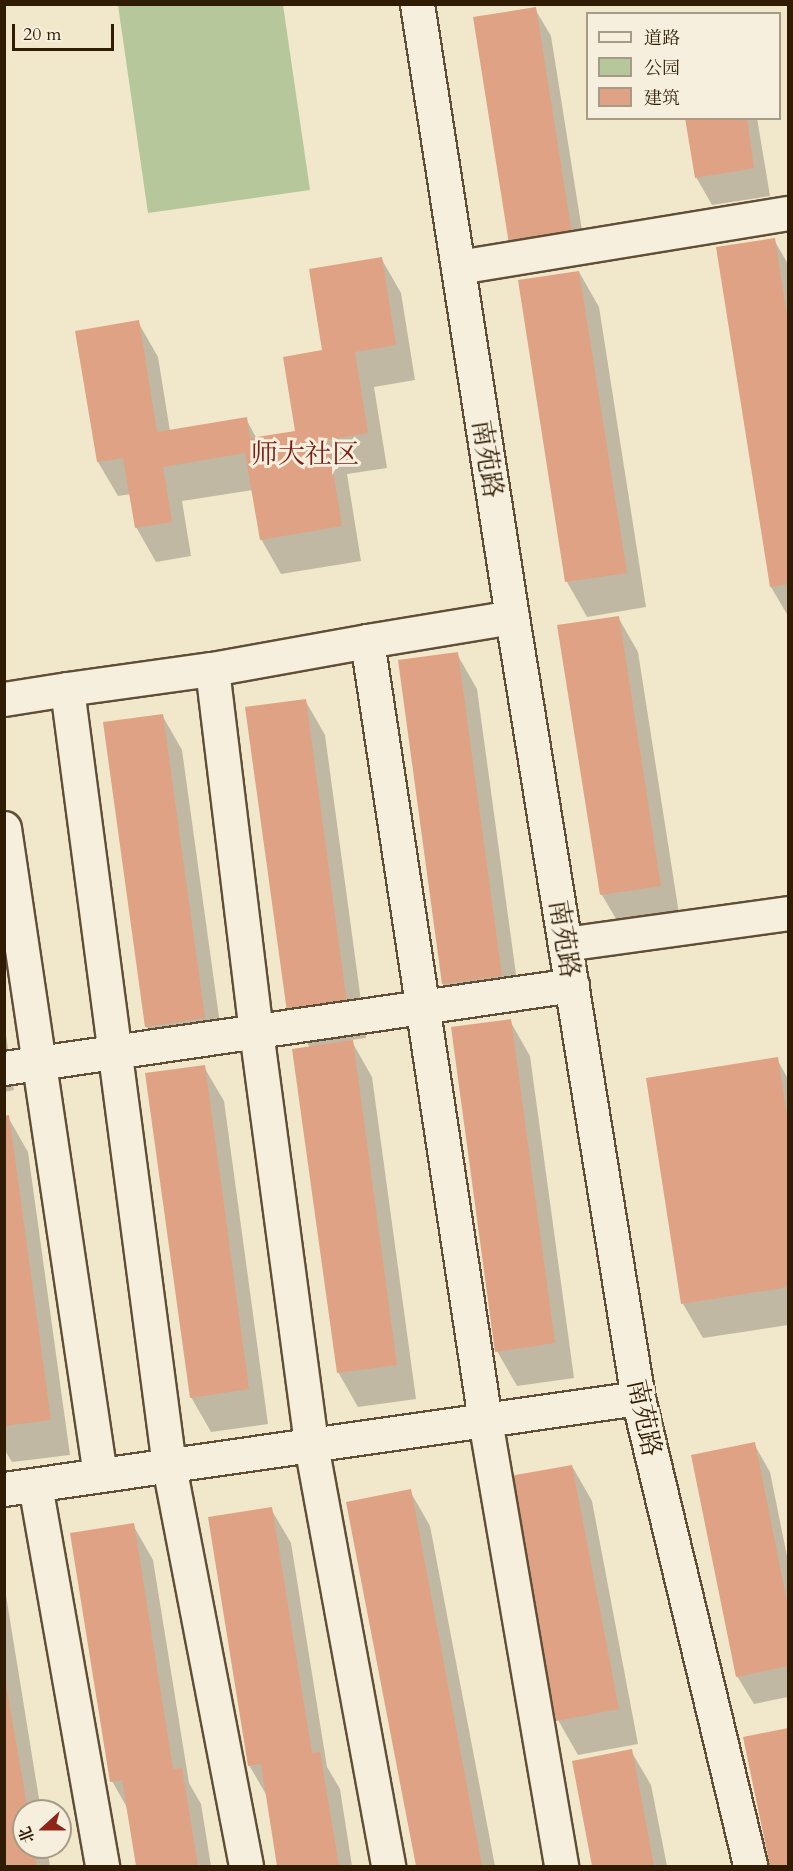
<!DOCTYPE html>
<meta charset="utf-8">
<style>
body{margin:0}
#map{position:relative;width:793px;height:1871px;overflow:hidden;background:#f1e7cb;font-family:Cardo,"Noto Serif SC",serif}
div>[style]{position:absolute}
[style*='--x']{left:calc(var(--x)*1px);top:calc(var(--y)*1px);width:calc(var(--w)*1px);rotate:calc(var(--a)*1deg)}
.green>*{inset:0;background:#b6c79b}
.shadow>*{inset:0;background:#0003}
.building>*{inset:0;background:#dfa284}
.roads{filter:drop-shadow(2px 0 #604f36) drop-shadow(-2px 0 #604f36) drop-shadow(0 2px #604f36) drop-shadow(0 -2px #604f36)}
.minor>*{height:33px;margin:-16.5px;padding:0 16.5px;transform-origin:16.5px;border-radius:16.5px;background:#f6efdd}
span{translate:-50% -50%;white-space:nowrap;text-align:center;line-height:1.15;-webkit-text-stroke:6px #f6efdd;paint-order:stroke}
.street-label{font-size:26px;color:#301c04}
.neighbourhood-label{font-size:27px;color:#7a1f14}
.frame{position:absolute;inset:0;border:6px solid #301c04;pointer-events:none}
.legend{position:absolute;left:586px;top:12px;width:195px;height:108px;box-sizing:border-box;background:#f6efdd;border:2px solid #a79b86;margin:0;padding:8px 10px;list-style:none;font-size:18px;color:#301c04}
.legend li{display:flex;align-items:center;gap:12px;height:30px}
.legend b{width:30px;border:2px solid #a79b86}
.north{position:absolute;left:12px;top:1799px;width:60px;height:60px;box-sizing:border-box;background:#f6efdd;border:2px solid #a79b86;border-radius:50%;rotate:249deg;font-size:16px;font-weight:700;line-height:24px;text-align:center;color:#301c04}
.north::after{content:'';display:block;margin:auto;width:21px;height:27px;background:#8f2418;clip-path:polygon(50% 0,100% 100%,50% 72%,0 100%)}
.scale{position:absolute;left:12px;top:24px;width:102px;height:27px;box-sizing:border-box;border:3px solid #301c04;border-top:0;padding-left:8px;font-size:18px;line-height:21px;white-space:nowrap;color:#301c04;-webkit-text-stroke:4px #f6efdd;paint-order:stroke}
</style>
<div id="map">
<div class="green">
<i style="clip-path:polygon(118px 5px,283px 5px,310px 190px,148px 213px)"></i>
</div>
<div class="shadow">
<i style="clip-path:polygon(535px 9px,551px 36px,587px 262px,527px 271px)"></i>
<i style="clip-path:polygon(687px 118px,757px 118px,770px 196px,712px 205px,696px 177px)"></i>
<i style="clip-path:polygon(774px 240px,788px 264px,788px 616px,771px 587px,718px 248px)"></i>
<i style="clip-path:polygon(381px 258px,401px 293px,415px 380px,374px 387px,387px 468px,347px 474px,361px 561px,281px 574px,261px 539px,253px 490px,182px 501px,191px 556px,156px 562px,136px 527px,131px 494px,118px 496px,98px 462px,138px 322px,158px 357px,170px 431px,246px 419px,257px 439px,297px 432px,324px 351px)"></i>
<i style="clip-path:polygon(579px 272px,599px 307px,646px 607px,587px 617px,567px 582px,519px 281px)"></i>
<i style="clip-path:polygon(618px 617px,638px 652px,680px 920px,622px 929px,602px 895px)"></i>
<i style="clip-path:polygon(457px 654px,477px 689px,521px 1011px,463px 1019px,443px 984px,400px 662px)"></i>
<i style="clip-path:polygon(305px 700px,325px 735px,366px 1038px,351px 1040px,372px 1077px,416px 1399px,358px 1407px,338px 1372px,310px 1048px,289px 1011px)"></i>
<i style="clip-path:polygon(162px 715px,182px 750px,224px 1053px,166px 1061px,146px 1026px)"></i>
<i style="clip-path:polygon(4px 1021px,14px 1090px,4px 1092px)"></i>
<i style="clip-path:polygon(510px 1021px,530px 1056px,574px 1378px,517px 1386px,497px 1351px)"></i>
<i style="clip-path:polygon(777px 1059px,788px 1079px,788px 1325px,703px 1338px,683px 1304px)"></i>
<i style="clip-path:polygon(204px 1067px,224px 1101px,268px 1424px,211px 1432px,191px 1397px)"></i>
<i style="clip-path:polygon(4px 1117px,8px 1117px,28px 1152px,70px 1455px,12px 1462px,4px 1449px)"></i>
<i style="clip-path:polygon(754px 1444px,770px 1472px,788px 1561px,788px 1697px,754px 1704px,737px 1676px)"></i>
<i style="clip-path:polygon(572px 1466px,592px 1501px,638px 1744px,578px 1755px,558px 1720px)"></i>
<i style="clip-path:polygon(410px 1491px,430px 1526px,495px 1866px,417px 1866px,348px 1503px)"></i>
<i style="clip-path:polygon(271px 1509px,291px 1543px,327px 1767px,340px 1789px,352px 1866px,279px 1866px,267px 1796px,249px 1765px)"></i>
<i style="clip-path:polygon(133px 1525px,153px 1560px,189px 1783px,201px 1804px,211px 1866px,138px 1866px,129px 1811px,112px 1781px)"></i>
<i style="clip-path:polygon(4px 1583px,41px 1811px,24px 1811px,24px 1847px,47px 1847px,50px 1866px,4px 1866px)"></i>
<i style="clip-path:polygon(788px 1729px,788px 1866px,771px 1866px,745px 1738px)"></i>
<i style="clip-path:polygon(631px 1751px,651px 1785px,667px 1866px,594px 1866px,574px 1762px)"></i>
</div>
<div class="building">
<i style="clip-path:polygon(536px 7px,572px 234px,509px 244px,473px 17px)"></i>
<i style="clip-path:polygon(685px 118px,747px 118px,754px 168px,695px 178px)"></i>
<i style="clip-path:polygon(775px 238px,788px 323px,788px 584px,770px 587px,716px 247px)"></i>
<i style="clip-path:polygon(382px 257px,396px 345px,355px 352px,368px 433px,328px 440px,342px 526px,260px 540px,245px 453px,163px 467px,172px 522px,135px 528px,123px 458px,97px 462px,75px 331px,139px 320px,157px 432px,247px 417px,250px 438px,295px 431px,283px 357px,322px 350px,309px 269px)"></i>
<i style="clip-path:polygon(579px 271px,627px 573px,565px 582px,518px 280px)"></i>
<i style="clip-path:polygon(619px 616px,661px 886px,600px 895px,557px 625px)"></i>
<i style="clip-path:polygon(458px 652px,502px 976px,442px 984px,398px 660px)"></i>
<i style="clip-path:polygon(306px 699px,347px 1004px,287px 1012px,245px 707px)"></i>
<i style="clip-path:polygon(163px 714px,205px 1018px,145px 1027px,103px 722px)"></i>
<i style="clip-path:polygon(511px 1019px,555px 1343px,495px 1352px,451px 1027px)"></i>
<i style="clip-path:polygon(353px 1040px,397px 1365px,337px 1373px,292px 1049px)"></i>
<i style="clip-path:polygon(778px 1057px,788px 1124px,788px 1287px,681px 1304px,646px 1078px)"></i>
<i style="clip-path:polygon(205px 1065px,249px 1389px,190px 1398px,145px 1073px)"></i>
<i style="clip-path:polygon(9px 1115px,51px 1420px,4px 1426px,4px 1116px)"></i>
<i style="clip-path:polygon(755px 1442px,788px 1607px,788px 1666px,736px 1677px,691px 1455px)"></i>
<i style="clip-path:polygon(572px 1465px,619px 1709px,556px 1721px,510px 1476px)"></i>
<i style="clip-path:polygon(411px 1489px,482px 1866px,416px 1866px,346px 1502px)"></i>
<i style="clip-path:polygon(272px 1507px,312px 1753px,320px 1752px,339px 1866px,277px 1866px,261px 1764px,248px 1766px,208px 1517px)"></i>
<i style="clip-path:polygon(134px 1523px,173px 1769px,182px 1768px,198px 1866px,136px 1866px,122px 1780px,110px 1782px,70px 1533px)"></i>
<i style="clip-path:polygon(4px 1673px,28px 1811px,24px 1811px,24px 1847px,34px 1847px,37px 1866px,4px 1866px)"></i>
<i style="clip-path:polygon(788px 1728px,788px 1866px,770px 1866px,743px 1737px)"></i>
<i style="clip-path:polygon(632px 1749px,654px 1866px,592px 1866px,572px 1761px)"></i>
</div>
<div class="roads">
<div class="minor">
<i style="--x:417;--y:4;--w:620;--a:81.19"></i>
<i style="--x:512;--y:617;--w:791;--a:80.84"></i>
<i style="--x:638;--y:1398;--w:481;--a:76.5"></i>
<i style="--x:458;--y:267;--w:334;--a:-9.3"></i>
<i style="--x:367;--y:641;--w:147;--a:-9.4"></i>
<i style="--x:212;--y:669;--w:158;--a:-10.2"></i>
<i style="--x:367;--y:641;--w:788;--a:81.39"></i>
<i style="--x:485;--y:1420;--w:452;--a:80.3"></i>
<i style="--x:67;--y:689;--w:146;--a:-7.9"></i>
<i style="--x:212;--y:669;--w:365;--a:83.1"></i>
<i style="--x:256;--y:1031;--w:418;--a:82.4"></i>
<i style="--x:311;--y:1445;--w:428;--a:79.6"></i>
<i style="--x:4;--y:699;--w:64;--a:-9"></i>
<i style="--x:67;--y:689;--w:784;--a:82.52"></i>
<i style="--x:169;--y:1466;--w:407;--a:79.1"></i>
<i style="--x:4;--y:828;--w:654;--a:81.56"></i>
<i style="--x:565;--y:944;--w:225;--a:-7.9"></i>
<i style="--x:4;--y:1068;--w:574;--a:-8.31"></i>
<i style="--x:35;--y:1485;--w:387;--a:80"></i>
<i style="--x:4;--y:1489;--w:640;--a:-8.17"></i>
</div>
</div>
<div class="street-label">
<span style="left:487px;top:459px;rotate:81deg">南苑路</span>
<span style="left:564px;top:939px;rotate:81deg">南苑路</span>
<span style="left:644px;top:1418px;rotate:78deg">南苑路</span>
</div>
<div class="neighbourhood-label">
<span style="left:305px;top:455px">师大社区</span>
</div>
<div class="frame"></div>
<ul class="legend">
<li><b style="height:8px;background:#f6efdd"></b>道路</li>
<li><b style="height:16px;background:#b6c79b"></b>公园</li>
<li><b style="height:16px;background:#dfa284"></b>建筑</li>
</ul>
<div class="north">北</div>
<div class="scale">20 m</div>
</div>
